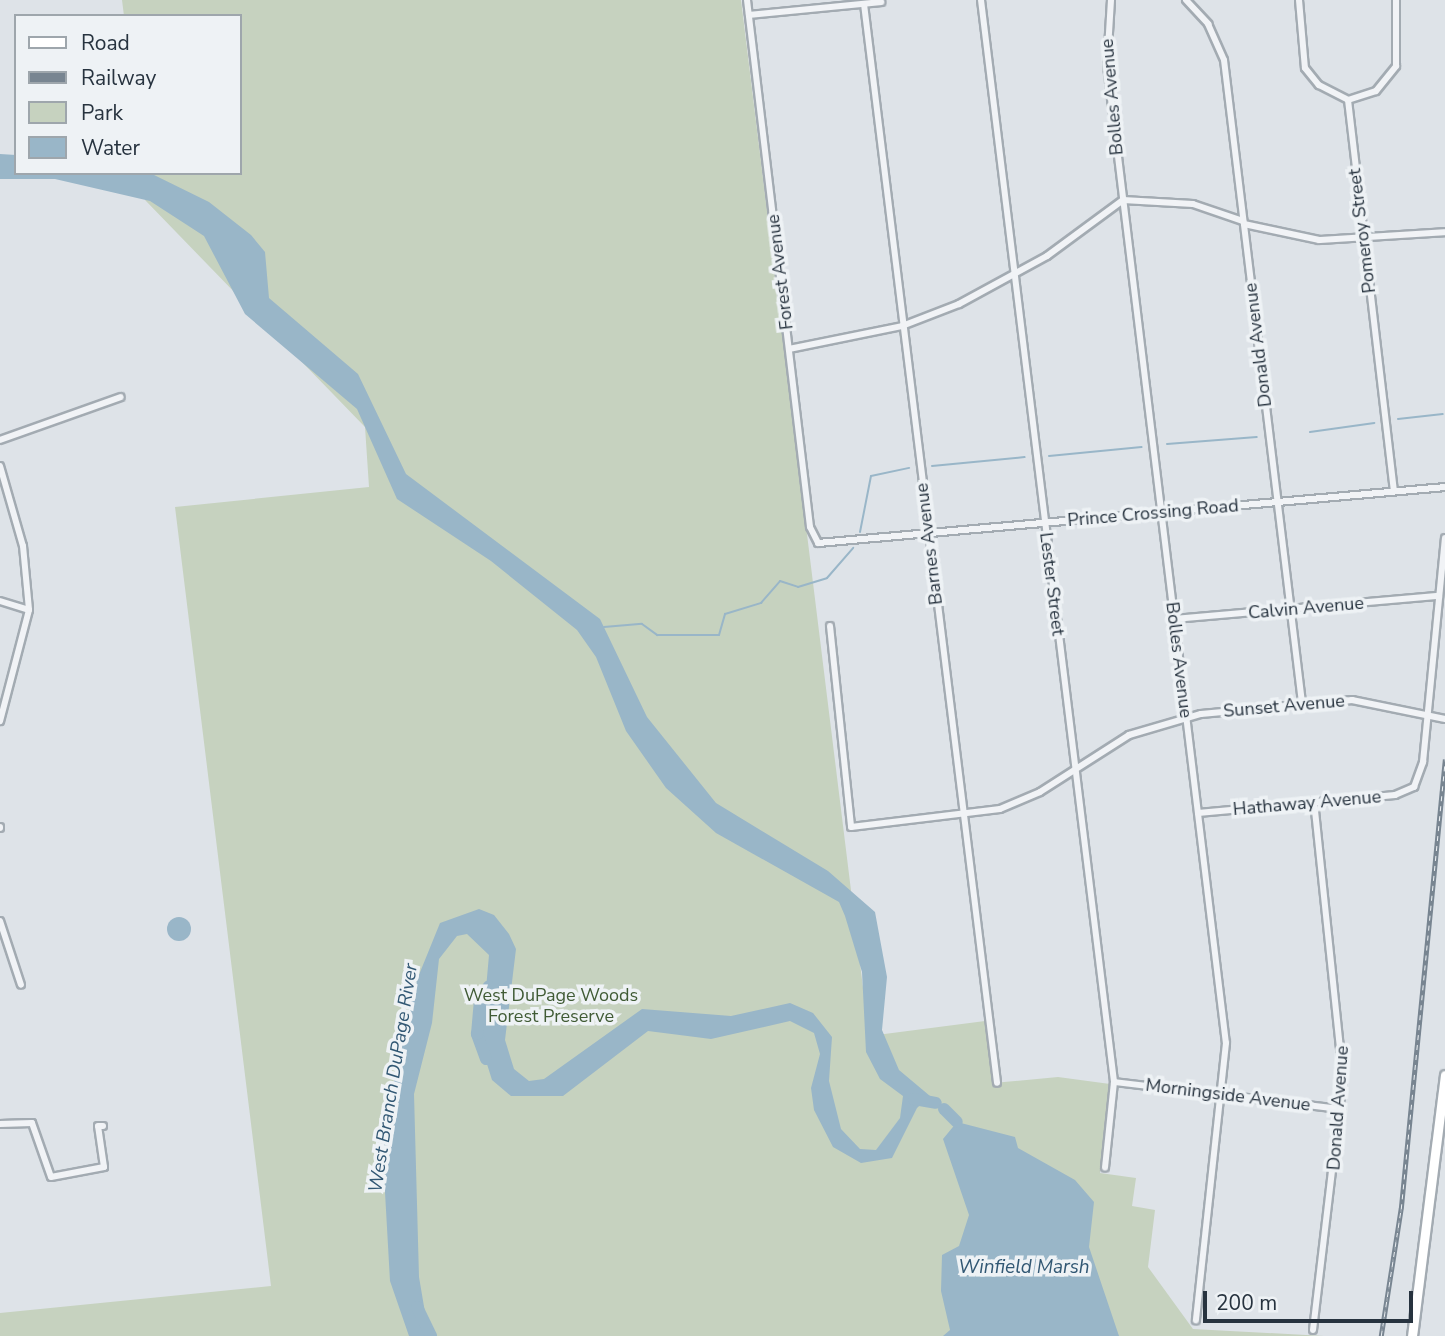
<!DOCTYPE html>
<style>
body{margin:0}
#map{position:relative;width:1445px;height:1336px;overflow:hidden;background:#dee3e8;font-family:"Nunito Sans",sans-serif}
div>[style]{position:absolute}
[style*='--x']{left:calc(var(--x)*1px);top:calc(var(--y)*1px);width:calc(var(--w)*1px);rotate:calc(var(--a)*1deg)}
.green>*{inset:0;background:#c6d2bf}
.water>*{inset:0;background:#99b6c8}
.round{border-radius:50%}
.stream>*{height:2px;margin:-1px;padding:0 1px;transform-origin:1px;border-radius:1px;background:#99b6c8}
.river>*{height:12px;margin:-6px;padding:0 6px;transform-origin:6px;border-radius:6px;background:#99b6c8}
.roads{filter:drop-shadow(2px 0 #a3abb2) drop-shadow(-2px 0 #a3abb2) drop-shadow(0 2px #a3abb2) drop-shadow(0 -2px #a3abb2)}
.street>*{height:6px;margin:-3px;padding:0 3px;transform-origin:3px;border-radius:3px;background:#f1f3f6}
.secondary>*{height:9px;margin:-4.5px;padding:0 4.5px;transform-origin:4.5px;border-radius:4.5px;background:#fff}
.rail>*{height:4.5px;margin-top:-2.25px;transform-origin:0;background:repeating-linear-gradient(90deg,#eef2f5 0 5px,#788591 0 10px);box-sizing:border-box;border-block:2px solid #788591}
span{translate:-50% -50%;white-space:nowrap;text-align:center;line-height:1.15;-webkit-text-stroke:7px #eef2f5;paint-order:stroke}
.street-label{font-size:18px;color:#27333f}
.park-label{font-size:18px;color:#405b35}
.water-label{font-size:19px;color:#315773;font-style:italic}
.legend{position:absolute;left:14px;top:14px;width:228px;height:161px;box-sizing:border-box;background:#eef2f5;border:2px solid #9ea6ac;margin:0;padding:9px 12px;list-style:none;font-size:21px;color:#27333f}
.legend li{display:flex;align-items:center;gap:14px;height:35px}
.legend b{width:35px;border:2px solid #9ea6ac}
.scale{position:absolute;left:1203px;top:1291px;width:210px;height:32px;box-sizing:border-box;border:4px solid #27333f;border-top:0;padding-left:9px;font-size:21px;line-height:24px;white-space:nowrap;color:#27333f;-webkit-text-stroke:5px #eef2f5;paint-order:stroke}
</style>
<div id="map">
<div class="green">
<i style="clip-path:polygon(122px 0,741px 0,869px 1036px,985px 1021px,993px 1083px,1058px 1077px,1110px 1084px,1100px 1173px,1136px 1178px,1132px 1206px,1155px 1210px,1148px 1267px,1193px 1329px,1324px 1336px,0 1336px,0 1313px,271px 1286px,175px 507px,369px 487px,365px 427px,145px 200px,142px 173px,240px 173px,240px 16px,124px 16px)"></i>
</div>
<div class="water">
<i style="clip-path:polygon(0 154px,16px 155px,16px 173px,150px 173px,209px 202px,251px 235px,265px 252px,269px 298px,358px 374px,406px 474px,600px 619px,647px 717px,716px 803px,828px 871px,875px 912px,887px 977px,882px 1030px,899px 1070px,930px 1096px,917px 1108px,892px 1158px,861px 1163px,833px 1147px,814px 1110px,811px 1088px,820px 1054px,814px 1033px,790px 1021px,711px 1039px,648px 1031px,563px 1096px,511px 1096px,492px 1080px,481px 1045px,489px 955px,467px 934px,457px 936px,439px 959px,432px 1023px,414px 1094px,419px 1277px,429px 1336px,409px 1336px,390px 1281px,382px 1139px,412px 992px,440px 923px,479px 909px,494px 915px,509px 934px,516px 949px,505px 1040px,514px 1069px,529px 1081px,544px 1079px,642px 1009px,731px 1016px,790px 1003px,813px 1013px,832px 1037px,829px 1081px,841px 1129px,860px 1149px,876px 1150px,900px 1118px,903px 1096px,880px 1079px,866px 1052px,862px 972px,845px 916px,839px 902px,716px 833px,666px 788px,626px 731px,596px 657px,577px 630px,491px 561px,397px 499px,357px 409px,245px 314px,204px 236px,150px 201px,55px 179px,0 179px)"></i>
<i class="round" style="left:167px;top:917px;width:24px;height:24px"></i>
<i style="clip-path:polygon(957px 1122px,1015px 1137px,1018px 1148px,1075px 1180px,1094px 1202px,1089px 1247px,1119px 1336px,943px 1336px,950px 1330px,941px 1291px,942px 1255px,959px 1246px,969px 1215px,943px 1139px)"></i>
</div>
<div class="stream">
<i style="--x:1398;--y:419;--w:45;--a:-6.3"></i>
<i style="--x:1310;--y:432;--w:65;--a:-8"></i>
<i style="--x:1167;--y:444;--w:90;--a:-4.4"></i>
<i style="--x:1049;--y:456;--w:93;--a:-5.5"></i>
<i style="--x:932;--y:466;--w:93;--a:-5.5"></i>
<i style="--x:860;--y:532;--w:57;--a:-78.9"></i>
<i style="--x:871;--y:476;--w:39;--a:-12"></i>
<i style="--x:604;--y:627;--w:38;--a:-5"></i>
<i style="--x:642;--y:624;--w:19;--a:36"></i>
<i style="--x:657;--y:635;--w:62;--a:0"></i>
<i style="--x:719;--y:635;--w:22;--a:-74"></i>
<i style="--x:725;--y:614;--w:38;--a:-17"></i>
<i style="--x:761;--y:603;--w:29;--a:-49"></i>
<i style="--x:780;--y:581;--w:19;--a:18"></i>
<i style="--x:798;--y:587;--w:30;--a:-17"></i>
<i style="--x:827;--y:578;--w:40;--a:-49"></i>
</div>
<div class="river">
<i style="--x:486;--y:1059;--w:27;--a:-110"></i>
<i style="--x:477;--y:1034;--w:33;--a:-85"></i>
<i style="--x:480;--y:1001;--w:17;--a:-59"></i>
<i style="--x:914;--y:1099;--w:22;--a:10"></i>
<i style="--x:944;--y:1109;--w:18;--a:45"></i>
<i style="--x:417;--y:1307;--w:32;--a:64"></i>
</div>
<div class="roads">
<div class="street">
<i style="--x:747;--y:0;--w:531;--a:83.18"></i>
<i style="--x:810;--y:527;--w:18;--a:63"></i>
<i style="--x:818;--y:543;--w:629;--a:-5.1"></i>
<i style="--x:981;--y:0;--w:1090;--a:82.99"></i>
<i style="--x:1114;--y:1082;--w:86;--a:96"></i>
<i style="--x:1111;--y:0;--w:66;--a:93.5"></i>
<i style="--x:1107;--y:66;--w:984;--a:83.06"></i>
<i style="--x:1226;--y:1043;--w:279;--a:96.2"></i>
<i style="--x:1186;--y:0;--w:33;--a:47"></i>
<i style="--x:1208;--y:24;--w:39;--a:66"></i>
<i style="--x:1224;--y:60;--w:648;--a:83.08"></i>
<i style="--x:1299;--y:0;--w:68;--a:85"></i>
<i style="--x:1305;--y:68;--w:22;--a:51"></i>
<i style="--x:1319;--y:85;--w:33;--a:27"></i>
<i style="--x:864;--y:4;--w:1087;--a:82.97"></i>
<i style="--x:749;--y:15;--w:133;--a:-5.6"></i>
<i style="--x:1348;--y:100;--w:394;--a:83.3"></i>
<i style="--x:1348;--y:100;--w:29;--a:-18"></i>
<i style="--x:1376;--y:91;--w:32;--a:-51"></i>
<i style="--x:1396;--y:66;--w:66;--a:-90"></i>
<i style="--x:1244;--y:224;--w:77;--a:12"></i>
<i style="--x:1319;--y:240;--w:126;--a:-3.6"></i>
<i style="--x:789;--y:349;--w:115;--a:-11.5"></i>
<i style="--x:902;--y:326;--w:61;--a:-21.1"></i>
<i style="--x:959;--y:304;--w:100;--a:-28.6"></i>
<i style="--x:1047;--y:256;--w:94;--a:-36.4"></i>
<i style="--x:1123;--y:200;--w:70;--a:3.3"></i>
<i style="--x:1193;--y:204;--w:53;--a:18.8"></i>
<i style="--x:0;--y:440;--w:128;--a:-19.6"></i>
<i style="--x:0;--y:466;--w:83;--a:74"></i>
<i style="--x:23;--y:546;--w:64;--a:84.6"></i>
<i style="--x:29;--y:610;--w:115;--a:104.6"></i>
<i style="--x:0;--y:601;--w:30;--a:17"></i>
<i style="--x:1174;--y:619;--w:266;--a:-5"></i>
<i style="--x:830;--y:626;--w:202;--a:84"></i>
<i style="--x:851;--y:827;--w:150;--a:-6.9"></i>
<i style="--x:1000;--y:809;--w:43;--a:-23"></i>
<i style="--x:1040;--y:792;--w:106;--a:-32.6"></i>
<i style="--x:1129;--y:735;--w:75;--a:-16.3"></i>
<i style="--x:1201;--y:714;--w:152;--a:-5.3"></i>
<i style="--x:1352;--y:700;--w:95;--a:11.5"></i>
<i style="--x:1198;--y:813;--w:198;--a:-5.2"></i>
<i style="--x:1395;--y:795;--w:21;--a:-23"></i>
<i style="--x:1414;--y:787;--w:27;--a:-70"></i>
<i style="--x:1423;--y:762;--w:225;--a:-84.4"></i>
<i style="--x:0;--y:827;--w:1;--a:90"></i>
<i style="--x:0;--y:921;--w:67;--a:71.8"></i>
<i style="--x:1114;--y:1082;--w:229;--a:6.8"></i>
<i style="--x:0;--y:1124;--w:32;--a:-2"></i>
<i style="--x:32;--y:1123;--w:57;--a:70.6"></i>
<i style="--x:51;--y:1177;--w:54;--a:-10.7"></i>
<i style="--x:104;--y:1167;--w:41;--a:-98.3"></i>
<i style="--x:98;--y:1126;--w:5;--a:0"></i>
<i style="--x:1313;--y:1330;--w:255;--a:-83.2"></i>
<i style="--x:1343;--y:1077;--w:277;--a:-96"></i>
</div>
<div class="secondary">
<i style="--x:1412;--y:1336;--w:263;--a:-82.8"></i>
</div>
</div>
<div class="rail">
<i style="--x:1381;--y:1336;--w:129;--a:-81.1"></i>
<i style="--x:1401;--y:1209;--w:452;--a:-84.4"></i>
</div>
<div class="street-label">
<span style="left:1112px;top:97px;rotate:-95deg">Bolles Avenue</span>
<span style="left:1362px;top:231px;rotate:-97deg">Pomeroy Street</span>
<span style="left:780px;top:272px;rotate:-97deg">Forest Avenue</span>
<span style="left:1258px;top:345px;rotate:-97deg">Donald Avenue</span>
<span style="left:1153px;top:513px;rotate:-5deg">Prince Crossing Road</span>
<span style="left:929px;top:544px;rotate:-97deg">Barnes Avenue</span>
<span style="left:1052px;top:584px;rotate:83deg">Lester Street</span>
<span style="left:1306px;top:608px;rotate:-5deg">Calvin Avenue</span>
<span style="left:1179px;top:660px;rotate:83deg">Bolles Avenue</span>
<span style="left:1284px;top:706px;rotate:-5deg">Sunset Avenue</span>
<span style="left:1307px;top:803px;rotate:-5deg">Hathaway Avenue</span>
<span style="left:1228px;top:1095px;rotate:7deg">Morningside Avenue</span>
<span style="left:1338px;top:1108px;rotate:-86deg">Donald Avenue</span>
</div>
<div class="park-label">
<span style="left:551px;top:1006px">West DuPage Woods<br>Forest Preserve</span>
</div>
<div class="water-label">
<span style="left:394px;top:1078px;rotate:-81deg">West Branch DuPage River</span>
<span style="left:1024px;top:1268px">Winfield Marsh</span>
</div>
<ul class="legend">
<li><b style="height:9px;background:#fff"></b>Road</li>
<li><b style="height:9px;background:#788591"></b>Railway</li>
<li><b style="height:19px;background:#c6d2bf"></b>Park</li>
<li><b style="height:19px;background:#99b6c8"></b>Water</li>
</ul>
<div class="scale">200 m</div>
</div>
